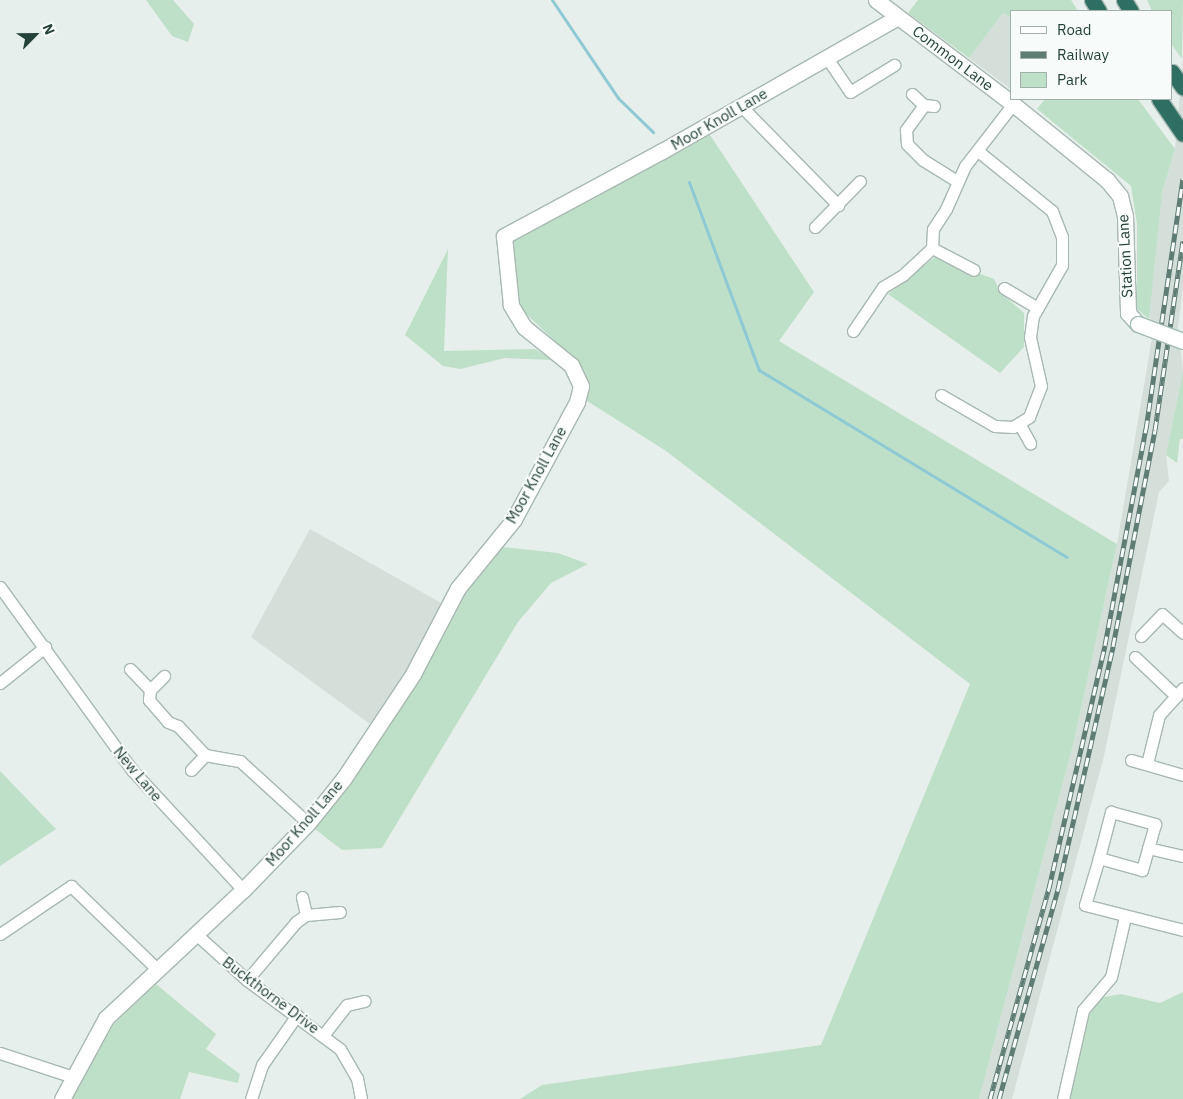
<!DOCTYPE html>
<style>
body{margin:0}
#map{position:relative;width:1183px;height:1099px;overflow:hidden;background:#e6efeb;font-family:"IBM Plex Sans",sans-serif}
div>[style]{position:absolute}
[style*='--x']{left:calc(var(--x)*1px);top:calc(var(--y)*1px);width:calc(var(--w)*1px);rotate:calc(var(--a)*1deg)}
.built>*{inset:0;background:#d4dfda}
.green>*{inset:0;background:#bfe0c8}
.stream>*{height:3px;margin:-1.5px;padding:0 1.5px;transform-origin:1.5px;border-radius:1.5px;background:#8ec9d4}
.roads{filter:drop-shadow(1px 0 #a8b8b2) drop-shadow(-1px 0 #a8b8b2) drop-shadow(0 1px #a8b8b2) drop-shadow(0 -1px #a8b8b2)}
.street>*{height:11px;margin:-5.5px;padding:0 5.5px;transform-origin:5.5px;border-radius:5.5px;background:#fff}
.secondary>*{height:15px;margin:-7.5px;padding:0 7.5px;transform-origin:7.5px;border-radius:7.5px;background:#fff}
.highway>*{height:15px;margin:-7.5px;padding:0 7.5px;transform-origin:7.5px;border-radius:7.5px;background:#2f6f62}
.rail>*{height:5px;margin-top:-2.5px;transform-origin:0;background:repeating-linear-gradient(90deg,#f7fbf9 0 9px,#5f7d75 0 18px);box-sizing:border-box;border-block:1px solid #5f7d75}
.bridges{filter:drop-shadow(1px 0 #a4bbb3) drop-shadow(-1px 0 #a4bbb3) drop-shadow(0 1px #a4bbb3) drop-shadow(0 -1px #a4bbb3)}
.secondary-bridge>*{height:15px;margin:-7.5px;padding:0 7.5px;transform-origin:7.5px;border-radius:7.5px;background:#fff}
span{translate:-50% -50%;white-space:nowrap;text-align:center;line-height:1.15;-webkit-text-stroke:4px #f7fbf9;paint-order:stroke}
.street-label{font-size:15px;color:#24423a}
.legend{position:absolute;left:1010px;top:10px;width:162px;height:90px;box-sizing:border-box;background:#f7fbf9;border:1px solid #a3b1ad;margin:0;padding:6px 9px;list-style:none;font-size:15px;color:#24423a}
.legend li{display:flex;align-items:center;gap:10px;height:25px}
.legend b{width:25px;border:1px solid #a3b1ad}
.north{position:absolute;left:10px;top:10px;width:50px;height:50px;-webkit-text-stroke:4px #f7fbf9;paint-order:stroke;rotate:67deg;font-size:14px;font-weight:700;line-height:20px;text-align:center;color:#24423a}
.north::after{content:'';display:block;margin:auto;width:18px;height:22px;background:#24423a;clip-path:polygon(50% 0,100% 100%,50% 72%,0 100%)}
</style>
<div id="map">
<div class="built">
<i style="clip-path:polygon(1003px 13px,1012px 19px,1012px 90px,969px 58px)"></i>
<i style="clip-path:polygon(1183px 58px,1183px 287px,1178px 327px,1183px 371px,1166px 455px,1169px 481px,1159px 492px,1104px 756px,1012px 1099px,979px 1099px,1074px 741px,1117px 544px,1152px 338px,1148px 305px,1162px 193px,1175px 149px)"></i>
<i style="clip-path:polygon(310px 529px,443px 604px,412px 663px,370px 724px,251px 637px)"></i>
</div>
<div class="green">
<i style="clip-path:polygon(146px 0,173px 0,194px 24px,188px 42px,172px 36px)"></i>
<i style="clip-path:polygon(918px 0,1071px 0,1078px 11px,1012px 11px,1012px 19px,1003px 13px,969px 58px,908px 13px)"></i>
<i style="clip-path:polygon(1147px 0,1183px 0,1182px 59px,1172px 45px,1172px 11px,1152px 11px)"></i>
<i style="clip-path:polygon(1045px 99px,1138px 99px,1175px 149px,1162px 193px,1149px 319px,1137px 309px,1137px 224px,1131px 186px,1037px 109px)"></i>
<i style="clip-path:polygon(708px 132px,814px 292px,779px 341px,1117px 544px,1074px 741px,979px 1099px,520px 1099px,542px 1085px,821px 1045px,970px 684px,666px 451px,584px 399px,588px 392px,579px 364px,521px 309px,511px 239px,593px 199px)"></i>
<i style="clip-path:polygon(448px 249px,444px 351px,535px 349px,552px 360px,505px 358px,460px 369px,443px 366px,405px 335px)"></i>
<i style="clip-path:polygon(935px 257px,994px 279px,1001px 293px,1024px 313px,1024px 347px,1000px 373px,888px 294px)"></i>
<i style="clip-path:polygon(1183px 371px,1183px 439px,1180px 439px,1177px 463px,1166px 455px)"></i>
<i style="clip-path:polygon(503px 547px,558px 553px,588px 564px,551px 583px,518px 622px,382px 848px,342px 850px,311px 826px,381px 734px,434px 654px,460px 600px)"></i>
<i style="clip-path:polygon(0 771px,56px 829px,0 866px)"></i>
<i style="clip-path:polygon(156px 984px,216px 1034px,206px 1049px,240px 1074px,238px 1083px,189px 1072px,180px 1099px,72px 1099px,113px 1025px)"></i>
<i style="clip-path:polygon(1183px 992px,1183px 1099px,1070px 1099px,1085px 1024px,1096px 1003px,1104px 997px,1121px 994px,1160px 1003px)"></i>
</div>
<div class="stream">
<i style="--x:552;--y:0;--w:118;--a:56"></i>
<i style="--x:618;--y:98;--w:49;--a:44.2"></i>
<i style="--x:689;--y:182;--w:201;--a:69.6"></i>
<i style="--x:759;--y:370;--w:360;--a:31.3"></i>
</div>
<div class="roads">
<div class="street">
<i style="--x:827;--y:58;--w:41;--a:55.9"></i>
<i style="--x:850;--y:92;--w:52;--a:-31.5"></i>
<i style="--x:912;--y:94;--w:16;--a:43"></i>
<i style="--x:924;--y:105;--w:10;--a:6"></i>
<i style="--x:924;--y:105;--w:31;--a:126"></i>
<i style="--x:906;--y:130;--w:14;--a:86"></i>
<i style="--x:907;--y:144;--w:23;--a:45"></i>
<i style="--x:923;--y:160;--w:40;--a:32"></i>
<i style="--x:741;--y:106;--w:139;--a:45.6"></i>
<i style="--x:815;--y:227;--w:64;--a:-45.6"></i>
<i style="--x:932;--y:248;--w:47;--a:27.6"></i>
<i style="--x:1004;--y:288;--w:39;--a:31"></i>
<i style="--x:853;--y:331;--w:53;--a:-55.7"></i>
<i style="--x:883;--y:287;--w:23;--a:-31"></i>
<i style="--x:903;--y:275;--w:40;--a:-43"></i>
<i style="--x:932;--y:248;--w:19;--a:-87"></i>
<i style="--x:933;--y:229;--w:24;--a:-57"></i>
<i style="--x:946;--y:209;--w:47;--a:-66.2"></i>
<i style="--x:965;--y:166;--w:78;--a:-52.3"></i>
<i style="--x:941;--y:395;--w:62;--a:29.9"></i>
<i style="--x:995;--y:426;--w:18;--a:3"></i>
<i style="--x:1013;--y:427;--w:19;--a:-32"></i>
<i style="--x:1029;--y:417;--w:33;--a:-69"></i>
<i style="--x:1041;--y:386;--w:50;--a:-102.7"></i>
<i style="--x:1030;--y:337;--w:21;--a:-82"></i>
<i style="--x:1033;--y:316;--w:59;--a:-60.4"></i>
<i style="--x:1062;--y:265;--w:28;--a:-90"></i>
<i style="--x:1062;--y:237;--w:28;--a:-111"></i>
<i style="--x:1052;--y:211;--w:95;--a:-141"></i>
<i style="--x:1020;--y:425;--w:21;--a:61"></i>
<i style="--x:0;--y:587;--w:226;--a:54.2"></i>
<i style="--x:132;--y:770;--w:163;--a:47.2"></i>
<i style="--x:1141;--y:636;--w:30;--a:-46"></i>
<i style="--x:1162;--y:614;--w:28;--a:42"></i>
<i style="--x:1135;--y:657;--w:57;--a:43.6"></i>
<i style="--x:130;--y:669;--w:29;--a:46"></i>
<i style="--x:150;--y:690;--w:10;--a:96"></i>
<i style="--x:149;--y:700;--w:29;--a:49"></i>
<i style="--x:168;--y:722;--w:11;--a:22"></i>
<i style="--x:178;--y:726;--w:40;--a:47"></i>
<i style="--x:205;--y:755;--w:36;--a:10"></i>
<i style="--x:240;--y:761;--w:92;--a:42.4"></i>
<i style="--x:0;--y:683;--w:58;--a:-38.7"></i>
<i style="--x:150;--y:690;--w:20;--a:-45"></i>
<i style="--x:1131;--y:760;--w:54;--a:16.1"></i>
<i style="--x:1147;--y:764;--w:50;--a:-76.2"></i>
<i style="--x:1159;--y:715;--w:36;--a:-48"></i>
<i style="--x:191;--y:770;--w:21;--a:-47"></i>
<i style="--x:1111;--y:812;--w:46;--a:15.3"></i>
<i style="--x:1155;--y:824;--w:48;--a:105.8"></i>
<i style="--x:1142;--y:870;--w:45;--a:-164.4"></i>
<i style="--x:1099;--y:858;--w:48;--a:-75.4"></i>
<i style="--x:1148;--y:848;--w:36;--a:13"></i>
<i style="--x:1099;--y:858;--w:49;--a:106.6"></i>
<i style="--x:1085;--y:905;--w:101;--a:14.3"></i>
<i style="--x:302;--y:897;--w:18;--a:77"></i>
<i style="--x:0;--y:934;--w:86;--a:-34.1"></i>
<i style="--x:71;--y:886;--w:121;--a:44"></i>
<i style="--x:197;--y:935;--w:67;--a:42"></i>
<i style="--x:247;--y:980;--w:116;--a:36.6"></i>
<i style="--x:340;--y:1049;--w:34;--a:60"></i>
<i style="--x:357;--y:1078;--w:21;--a:79"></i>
<i style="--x:247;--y:980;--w:76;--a:-49.8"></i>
<i style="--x:296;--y:922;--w:12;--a:-35"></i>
<i style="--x:306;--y:915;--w:34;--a:-5"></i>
<i style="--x:324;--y:1034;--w:37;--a:-52"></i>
<i style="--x:347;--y:1005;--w:18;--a:-13"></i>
<i style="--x:0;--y:1053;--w:77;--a:18.2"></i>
<i style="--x:251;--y:1099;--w:36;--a:-72"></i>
<i style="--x:262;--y:1065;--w:61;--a:-55"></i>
<i style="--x:1063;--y:1099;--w:91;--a:-77.3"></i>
<i style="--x:1083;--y:1010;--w:43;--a:-49.7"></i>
<i style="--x:1111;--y:977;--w:62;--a:-76.9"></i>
</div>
<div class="secondary">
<i style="--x:876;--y:0;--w:172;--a:37.2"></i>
<i style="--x:1013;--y:104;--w:121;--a:39"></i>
<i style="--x:1107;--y:180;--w:21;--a:51"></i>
<i style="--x:1120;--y:196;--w:21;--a:76"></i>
<i style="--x:1125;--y:216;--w:97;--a:88.2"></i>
<i style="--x:1128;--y:313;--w:15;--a:48"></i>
<i style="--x:62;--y:1099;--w:92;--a:-61.5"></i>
<i style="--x:106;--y:1018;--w:187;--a:-43.1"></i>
<i style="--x:243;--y:890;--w:93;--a:-45.9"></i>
<i style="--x:308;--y:823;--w:58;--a:-51.3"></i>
<i style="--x:344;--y:778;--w:125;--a:-56.4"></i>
<i style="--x:413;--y:674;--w:97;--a:-62.4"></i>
<i style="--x:458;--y:588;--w:89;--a:-50.9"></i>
<i style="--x:514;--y:519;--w:133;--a:-61.7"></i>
<i style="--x:577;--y:402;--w:16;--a:-76"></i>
<i style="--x:581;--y:386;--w:23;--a:-115"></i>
<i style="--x:571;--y:365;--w:60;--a:-141"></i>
<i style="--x:524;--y:327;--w:26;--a:-121"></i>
<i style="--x:511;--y:305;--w:69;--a:-95.8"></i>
<i style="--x:504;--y:236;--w:179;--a:-28.3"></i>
<i style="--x:662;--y:151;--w:271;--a:-29.6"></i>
</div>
<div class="highway">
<i style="--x:1092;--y:0;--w:13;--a:58"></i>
<i style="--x:1124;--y:0;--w:13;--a:58"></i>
<i style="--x:1172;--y:72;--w:19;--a:55"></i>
<i style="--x:1159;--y:99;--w:42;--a:55.6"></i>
</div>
</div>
<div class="rail">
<i style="--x:990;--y:1099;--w:219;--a:-74.4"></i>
<i style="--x:1049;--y:888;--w:249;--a:-77"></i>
<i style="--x:1105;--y:645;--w:220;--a:-79.3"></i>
<i style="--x:1146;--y:429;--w:253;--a:-81.6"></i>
<i style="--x:999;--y:1099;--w:218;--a:-74.3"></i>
<i style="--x:1058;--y:889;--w:249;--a:-77.2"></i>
<i style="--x:1113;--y:646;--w:220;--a:-79"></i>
<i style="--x:1155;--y:430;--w:191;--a:-81.6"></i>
</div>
<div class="bridges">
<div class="secondary-bridge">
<i style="--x:1138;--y:324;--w:48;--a:20.7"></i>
</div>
</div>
<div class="street-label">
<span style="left:953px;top:58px;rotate:37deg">Common Lane</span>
<span style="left:719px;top:119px;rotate:-30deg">Moor Knoll Lane</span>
<span style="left:1125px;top:256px;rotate:-93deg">Station Lane</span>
<span style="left:536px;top:475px;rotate:-61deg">Moor Knoll Lane</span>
<span style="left:138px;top:774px;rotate:50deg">New Lane</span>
<span style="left:304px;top:823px;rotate:-49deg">Moor Knoll Lane</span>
<span style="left:271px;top:995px;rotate:37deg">Buckthorne Drive</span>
</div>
<ul class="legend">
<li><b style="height:6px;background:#fff"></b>Road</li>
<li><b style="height:6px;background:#5f7d75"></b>Railway</li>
<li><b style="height:14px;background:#bfe0c8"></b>Park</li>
</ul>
<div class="north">N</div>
</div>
